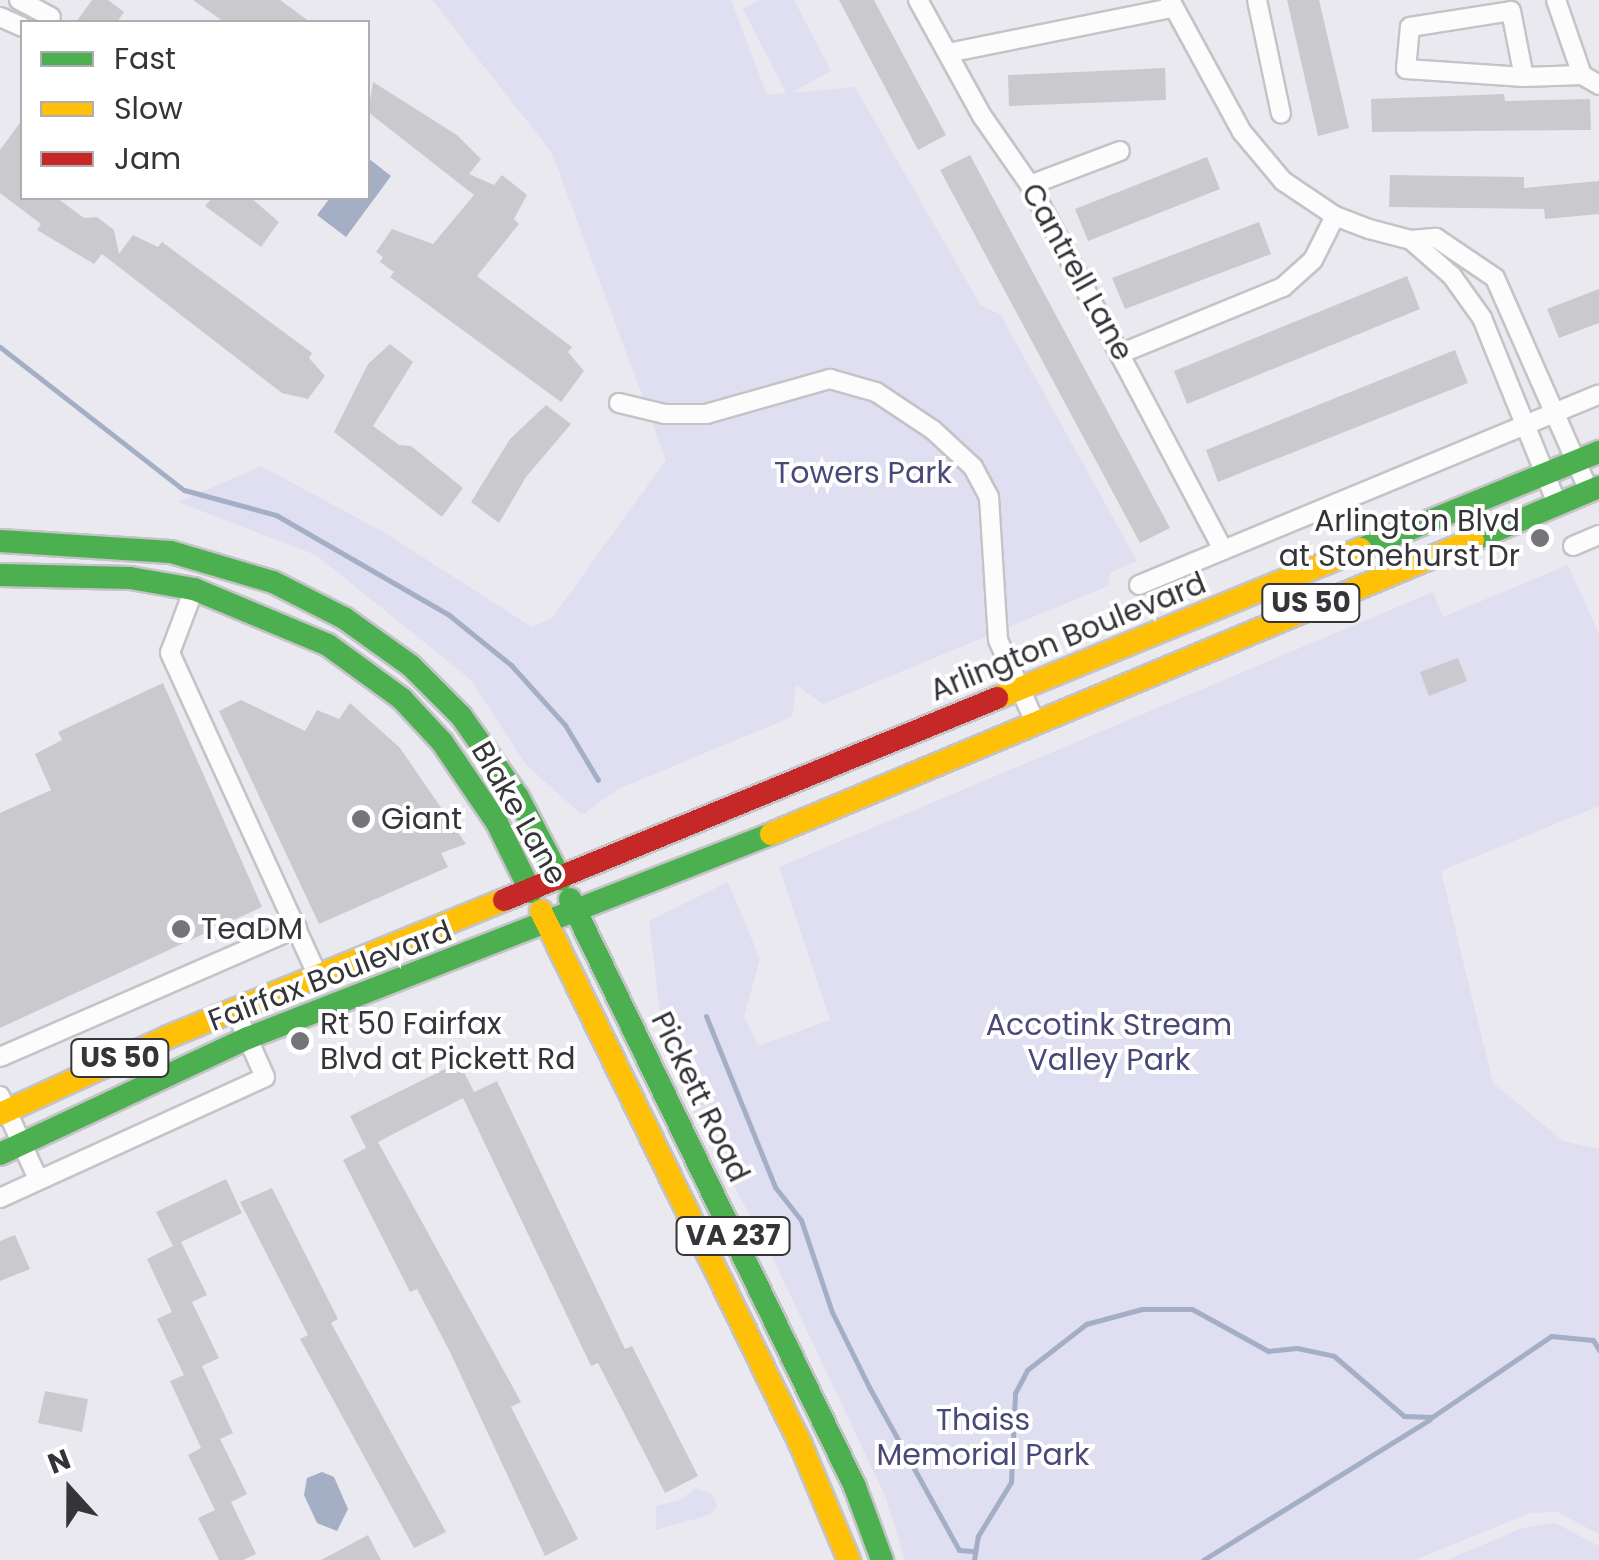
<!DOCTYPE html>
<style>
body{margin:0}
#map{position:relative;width:1599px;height:1560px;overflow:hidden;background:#e9e9ef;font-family:Poppins,sans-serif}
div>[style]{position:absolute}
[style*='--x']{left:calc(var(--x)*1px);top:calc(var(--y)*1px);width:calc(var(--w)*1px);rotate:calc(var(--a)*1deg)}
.green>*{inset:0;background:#dfdff1}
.water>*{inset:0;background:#a4afc6}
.stream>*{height:5px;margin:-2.5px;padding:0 2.5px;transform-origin:2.5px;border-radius:2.5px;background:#a4afc6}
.building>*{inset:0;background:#cacace}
.roads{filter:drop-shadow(2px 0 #c4c4c8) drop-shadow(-2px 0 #c4c4c8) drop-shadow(0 2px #c4c4c8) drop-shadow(0 -2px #c4c4c8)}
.street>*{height:18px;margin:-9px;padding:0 9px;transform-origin:9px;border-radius:9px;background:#fcfcfd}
.fast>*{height:22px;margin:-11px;padding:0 11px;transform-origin:11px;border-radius:11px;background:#4caf50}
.slow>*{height:22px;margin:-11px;padding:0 11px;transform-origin:11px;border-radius:11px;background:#ffc107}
.jam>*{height:22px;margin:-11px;padding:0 11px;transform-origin:11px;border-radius:11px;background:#c62828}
.dots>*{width:28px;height:28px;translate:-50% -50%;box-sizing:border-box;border:5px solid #fff;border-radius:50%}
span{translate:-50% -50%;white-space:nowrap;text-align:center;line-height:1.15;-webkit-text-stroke:8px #fff;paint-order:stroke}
.shield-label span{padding:2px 8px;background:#fff;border:2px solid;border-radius:8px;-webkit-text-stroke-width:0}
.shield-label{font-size:28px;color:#353539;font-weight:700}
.street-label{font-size:30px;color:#353539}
.park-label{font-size:30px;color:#4a4878}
.poi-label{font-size:30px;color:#353539}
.right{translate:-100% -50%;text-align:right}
.left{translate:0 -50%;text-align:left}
.legend{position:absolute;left:20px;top:20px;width:350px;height:180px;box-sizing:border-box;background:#fff;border:2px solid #aeaeb0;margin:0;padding:12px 18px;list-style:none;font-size:30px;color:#353539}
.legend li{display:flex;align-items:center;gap:20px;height:50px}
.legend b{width:50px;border:2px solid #aeaeb0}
.north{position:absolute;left:20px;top:1440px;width:100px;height:100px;-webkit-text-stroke:8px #fff;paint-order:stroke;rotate:339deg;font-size:28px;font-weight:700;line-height:40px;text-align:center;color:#353539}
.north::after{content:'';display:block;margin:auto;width:35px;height:45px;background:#353539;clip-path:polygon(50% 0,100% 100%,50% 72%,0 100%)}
</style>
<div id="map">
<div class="green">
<i style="clip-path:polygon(432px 0,731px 0,767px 95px,786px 93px,743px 9px,760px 0,794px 0,831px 71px,790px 93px,855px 87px,981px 306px,1000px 314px,1137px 561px,1110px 573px,1108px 586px,823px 704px,796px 685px,792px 717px,618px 789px,582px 815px,526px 765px,471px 680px,316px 555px,178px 502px,261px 466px,385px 533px,532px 627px,552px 618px,666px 460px,552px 153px)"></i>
<i style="clip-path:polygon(1568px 565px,1599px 634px,1599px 806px,1441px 871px,1493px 1083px,1563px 1141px,1599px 1149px,1599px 1534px,1557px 1512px,1530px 1513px,1415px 1560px,905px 1560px,886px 1498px,768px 1248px,684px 1096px,700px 1089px,660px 1013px,649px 921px,728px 882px,760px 959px,744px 1016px,758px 1046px,830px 1020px,779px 867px,1433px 592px,1443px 617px)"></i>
<i style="clip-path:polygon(696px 1488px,712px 1494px,717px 1506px,709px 1515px,656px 1530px,656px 1506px,680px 1500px)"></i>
<i style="clip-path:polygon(1555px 1523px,1599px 1546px,1599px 1560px,1447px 1560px,1522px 1528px)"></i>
</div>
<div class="water">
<i style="clip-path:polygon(368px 158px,391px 176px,346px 237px,317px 215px,330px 198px,368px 198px)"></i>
<i style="clip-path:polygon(322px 1472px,334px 1477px,348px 1509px,337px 1531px,317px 1523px,304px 1495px,307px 1478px)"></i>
</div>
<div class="stream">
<i style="--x:0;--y:347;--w:233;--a:37.9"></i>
<i style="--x:184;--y:490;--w:95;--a:15.2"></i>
<i style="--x:276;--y:515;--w:200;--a:30"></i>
<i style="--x:449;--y:615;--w:80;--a:38.9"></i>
<i style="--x:511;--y:665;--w:81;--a:48"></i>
<i style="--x:565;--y:725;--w:64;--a:59"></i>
<i style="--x:706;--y:1016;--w:184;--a:68"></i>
<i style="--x:775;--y:1187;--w:42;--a:51.8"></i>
<i style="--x:801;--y:1220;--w:97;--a:71.4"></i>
<i style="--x:832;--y:1312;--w:84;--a:63.7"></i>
<i style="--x:869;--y:1387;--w:186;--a:61.1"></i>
<i style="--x:959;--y:1550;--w:13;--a:4"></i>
<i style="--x:974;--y:1560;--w:24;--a:-81"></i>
<i style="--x:978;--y:1536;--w:63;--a:-58.6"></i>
<i style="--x:1011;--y:1482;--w:89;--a:-87.4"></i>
<i style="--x:1015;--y:1393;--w:26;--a:-62"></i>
<i style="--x:1027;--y:1370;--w:75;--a:-37.9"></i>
<i style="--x:1086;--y:1324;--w:58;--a:-15"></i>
<i style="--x:1142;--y:1309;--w:50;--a:0"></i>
<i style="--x:1192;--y:1309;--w:87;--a:28.9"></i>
<i style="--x:1268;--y:1351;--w:29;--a:-6"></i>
<i style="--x:1297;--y:1348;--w:38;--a:12"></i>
<i style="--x:1334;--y:1356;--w:92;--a:40.6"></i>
<i style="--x:1404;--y:1416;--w:28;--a:2"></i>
<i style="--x:1432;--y:1417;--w:144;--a:-34.2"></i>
<i style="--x:1551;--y:1336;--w:42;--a:5.4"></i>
<i style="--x:1593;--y:1340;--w:12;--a:59"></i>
<i style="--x:1203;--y:1560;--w:267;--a:-31.8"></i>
</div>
<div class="building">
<i style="clip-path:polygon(92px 0,108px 0,124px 12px,117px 22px,76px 22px)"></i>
<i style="clip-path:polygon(193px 0,280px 0,310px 22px,224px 22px)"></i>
<i style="clip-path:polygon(839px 0,874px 0,946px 135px,918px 150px)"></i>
<i style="clip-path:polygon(1287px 0,1319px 0,1349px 128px,1318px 136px)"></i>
<i style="clip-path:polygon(1165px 68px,1166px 100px,1009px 106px,1008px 75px)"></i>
<i style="clip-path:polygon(373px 82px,457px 135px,481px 159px,469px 174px,494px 185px,502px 175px,527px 195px,514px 219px,519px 224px,477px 276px,572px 347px,568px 352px,584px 371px,561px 402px,390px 277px,394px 272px,380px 262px,383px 257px,376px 252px,392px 229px,433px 244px,474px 195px,368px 112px)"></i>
<i style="clip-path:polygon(1504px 94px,1505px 101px,1590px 99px,1591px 130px,1372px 132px,1371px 99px)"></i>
<i style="clip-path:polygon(22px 120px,22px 198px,57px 198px,84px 218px,97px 217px,114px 230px,119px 254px,133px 235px,158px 247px,162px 242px,312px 353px,309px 358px,325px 376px,308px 399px,282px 393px,102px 254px,94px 264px,37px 230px,41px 224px,0 193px,0 150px)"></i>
<i style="clip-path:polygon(970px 155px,1170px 528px,1140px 543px,940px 170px)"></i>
<i style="clip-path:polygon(1207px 157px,1220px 189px,1088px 241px,1075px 209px)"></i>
<i style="clip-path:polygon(1390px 175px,1524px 177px,1524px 188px,1599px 181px,1599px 214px,1545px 219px,1544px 209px,1389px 207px)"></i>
<i style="clip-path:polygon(212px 198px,251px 198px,279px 222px,261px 247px,205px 206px)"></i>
<i style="clip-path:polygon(1259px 222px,1271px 254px,1125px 309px,1112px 278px)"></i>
<i style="clip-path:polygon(1407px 276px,1420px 309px,1187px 404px,1174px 371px)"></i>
<i style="clip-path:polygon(1599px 289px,1599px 323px,1559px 338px,1547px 309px)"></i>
<i style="clip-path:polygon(390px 344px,413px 362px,373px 426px,399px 445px,411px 446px,463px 488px,442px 517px,334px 432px,368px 364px)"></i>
<i style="clip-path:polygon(1455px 350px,1468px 383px,1218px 482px,1206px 450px)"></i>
<i style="clip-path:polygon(546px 405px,571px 424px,526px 477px,499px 523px,471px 502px,510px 439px)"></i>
<i style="clip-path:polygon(1458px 658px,1467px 681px,1429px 696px,1420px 672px)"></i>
<i style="clip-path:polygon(163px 683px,262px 907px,0 1028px,0 813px,51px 790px,35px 754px,62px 740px,58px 732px)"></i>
<i style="clip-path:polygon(241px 700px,305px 731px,317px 710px,339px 719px,350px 703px,400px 748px,466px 844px,441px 853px,448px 867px,319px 924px,219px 711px)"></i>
<i style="clip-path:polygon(459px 1062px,474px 1092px,497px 1081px,625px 1349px,632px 1346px,698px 1476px,665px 1493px,598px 1363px,591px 1366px,463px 1098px,378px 1142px,521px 1402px,511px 1407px,578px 1539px,545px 1556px,450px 1352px,417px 1289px,410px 1292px,343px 1160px,366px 1148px,350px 1116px)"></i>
<i style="clip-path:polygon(226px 1179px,242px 1213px,173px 1246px,156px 1212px)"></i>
<i style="clip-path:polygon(272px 1188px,338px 1319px,331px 1323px,446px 1532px,414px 1548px,300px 1339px,308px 1335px,240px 1202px)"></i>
<i style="clip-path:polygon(15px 1235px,30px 1269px,0 1281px,0 1241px)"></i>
<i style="clip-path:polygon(181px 1242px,207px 1295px,192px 1302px,219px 1358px,202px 1366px,233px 1433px,220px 1439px,247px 1494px,231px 1502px,256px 1554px,243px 1560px,219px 1560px,198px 1518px,215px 1510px,188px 1455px,201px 1448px,170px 1381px,184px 1375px,157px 1319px,172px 1312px,147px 1259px)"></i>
<i style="clip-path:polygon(45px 1391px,88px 1399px,82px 1432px,38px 1423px)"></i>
<i style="clip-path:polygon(368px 1535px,381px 1560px,321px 1560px)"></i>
</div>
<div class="roads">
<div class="street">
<i style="--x:19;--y:0;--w:36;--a:28"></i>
<i style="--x:918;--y:0;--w:132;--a:61.1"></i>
<i style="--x:982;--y:116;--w:84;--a:55.2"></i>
<i style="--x:1030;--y:185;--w:413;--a:62.1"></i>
<i style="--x:1170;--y:0;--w:150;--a:61.4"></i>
<i style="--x:1242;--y:132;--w:64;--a:50.1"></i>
<i style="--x:1283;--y:181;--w:63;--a:33.9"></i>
<i style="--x:1335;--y:216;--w:36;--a:21"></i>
<i style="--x:1369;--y:229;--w:43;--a:14.7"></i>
<i style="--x:1411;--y:240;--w:25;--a:-5"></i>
<i style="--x:1436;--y:238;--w:71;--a:34.1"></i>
<i style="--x:1495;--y:278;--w:233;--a:66.2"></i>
<i style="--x:1257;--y:0;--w:116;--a:78.1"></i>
<i style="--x:1556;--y:0;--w:79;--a:70.9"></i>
<i style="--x:1582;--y:75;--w:20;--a:30"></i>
<i style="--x:1511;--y:11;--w:67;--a:78.9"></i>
<i style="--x:1524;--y:77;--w:118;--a:-176.1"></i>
<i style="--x:1406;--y:69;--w:42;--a:-84.6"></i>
<i style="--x:1410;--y:27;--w:102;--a:-9"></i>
<i style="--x:0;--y:17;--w:24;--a:24"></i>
<i style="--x:948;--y:53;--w:228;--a:-11.4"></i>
<i style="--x:1524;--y:77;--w:58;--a:-2"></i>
<i style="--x:1030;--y:185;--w:96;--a:-20.7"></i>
<i style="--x:1411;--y:240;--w:55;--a:41.3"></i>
<i style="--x:1452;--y:276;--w:52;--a:54.5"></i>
<i style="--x:1482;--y:318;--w:201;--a:68"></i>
<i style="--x:1122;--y:353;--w:174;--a:-22.3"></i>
<i style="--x:1283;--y:287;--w:40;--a:-42"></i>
<i style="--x:1313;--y:260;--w:49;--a:-63.4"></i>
<i style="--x:619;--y:403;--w:47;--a:13.4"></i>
<i style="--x:665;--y:414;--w:41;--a:0"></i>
<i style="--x:706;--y:414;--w:129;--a:-15.8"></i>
<i style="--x:830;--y:379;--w:48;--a:15.8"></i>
<i style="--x:876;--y:392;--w:69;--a:33.7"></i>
<i style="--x:933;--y:430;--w:54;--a:42.8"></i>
<i style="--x:973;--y:467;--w:34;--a:62"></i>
<i style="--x:989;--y:497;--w:143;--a:86.4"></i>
<i style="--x:998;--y:640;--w:90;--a:65.7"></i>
<i style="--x:1573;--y:546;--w:28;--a:-23"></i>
<i style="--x:1139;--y:585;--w:498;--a:-22.5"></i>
<i style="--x:194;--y:589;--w:68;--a:110.6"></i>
<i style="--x:170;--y:653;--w:355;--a:65.4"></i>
<i style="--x:0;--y:1057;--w:324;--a:-23.5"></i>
<i style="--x:0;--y:1096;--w:91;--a:65.4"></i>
<i style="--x:0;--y:1198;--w:291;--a:-24.5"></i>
<i style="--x:265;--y:1077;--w:73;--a:-114.1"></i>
</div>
<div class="fast">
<i style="--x:1473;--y:540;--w:137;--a:-22.8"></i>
<i style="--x:0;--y:541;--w:171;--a:3.7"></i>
<i style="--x:171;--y:552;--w:106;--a:16.4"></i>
<i style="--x:273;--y:582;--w:80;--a:26.9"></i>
<i style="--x:344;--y:618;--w:82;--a:35.6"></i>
<i style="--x:411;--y:666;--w:71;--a:45"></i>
<i style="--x:461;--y:716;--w:99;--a:54.9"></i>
<i style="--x:518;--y:797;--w:93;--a:62.6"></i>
<i style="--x:1361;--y:549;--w:257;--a:-22.2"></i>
<i style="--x:0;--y:575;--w:130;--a:1.3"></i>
<i style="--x:130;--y:578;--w:65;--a:9.8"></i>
<i style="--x:194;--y:589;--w:145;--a:22.7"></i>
<i style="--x:328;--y:645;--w:92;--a:36.1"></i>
<i style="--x:402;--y:699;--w:59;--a:47.1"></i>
<i style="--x:442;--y:742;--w:98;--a:55.8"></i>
<i style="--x:497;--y:823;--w:77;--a:63.8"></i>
<i style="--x:570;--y:899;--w:653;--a:64.14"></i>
<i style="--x:855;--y:1487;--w:78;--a:69.7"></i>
<i style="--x:0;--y:1154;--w:274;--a:-25.1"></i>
<i style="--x:248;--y:1038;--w:561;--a:-21.31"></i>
</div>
<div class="slow">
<i style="--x:997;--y:698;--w:393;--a:-22.3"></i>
<i style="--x:771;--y:834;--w:761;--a:-22.72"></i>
<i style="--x:541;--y:911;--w:592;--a:64.04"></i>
<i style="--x:800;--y:1443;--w:127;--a:67.3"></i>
<i style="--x:0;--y:1114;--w:185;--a:-24.6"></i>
<i style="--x:168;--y:1037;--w:363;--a:-22.2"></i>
</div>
<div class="jam">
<i style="--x:504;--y:900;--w:533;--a:-22.28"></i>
</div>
</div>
<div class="dots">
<i style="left:1540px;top:538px;background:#747479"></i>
<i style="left:361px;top:819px;background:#747479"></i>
<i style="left:181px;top:929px;background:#747479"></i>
<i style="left:300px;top:1041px;background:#747479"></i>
</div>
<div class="shield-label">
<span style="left:1311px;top:603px">US 50</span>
<span style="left:120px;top:1058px">US 50</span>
<span style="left:733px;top:1236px">VA 237</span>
</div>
<div class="street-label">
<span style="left:1077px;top:272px;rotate:61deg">Cantrell Lane</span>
<span style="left:1068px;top:637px;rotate:-22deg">Arlington Boulevard</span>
<span style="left:519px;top:813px;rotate:60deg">Blake Lane</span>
<span style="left:330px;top:976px;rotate:-21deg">Fairfax Boulevard</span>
<span style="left:700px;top:1097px;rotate:64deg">Pickett Road</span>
</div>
<div class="park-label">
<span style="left:863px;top:473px">Towers Park</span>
<span style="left:1109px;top:1042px">Accotink Stream<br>Valley Park</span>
<span style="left:983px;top:1437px">Thaiss<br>Memorial Park</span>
</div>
<div class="poi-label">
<span class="right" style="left:1520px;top:538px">Arlington Blvd<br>at Stonehurst Dr</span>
<span class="left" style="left:381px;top:819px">Giant</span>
<span class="left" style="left:201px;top:929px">TeaDM</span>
<span class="left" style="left:320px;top:1041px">Rt 50 Fairfax<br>Blvd at Pickett Rd</span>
</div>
<ul class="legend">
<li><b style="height:12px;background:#4caf50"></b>Fast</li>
<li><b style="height:12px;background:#ffc107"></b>Slow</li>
<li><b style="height:12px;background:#c62828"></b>Jam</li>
</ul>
<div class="north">N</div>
</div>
